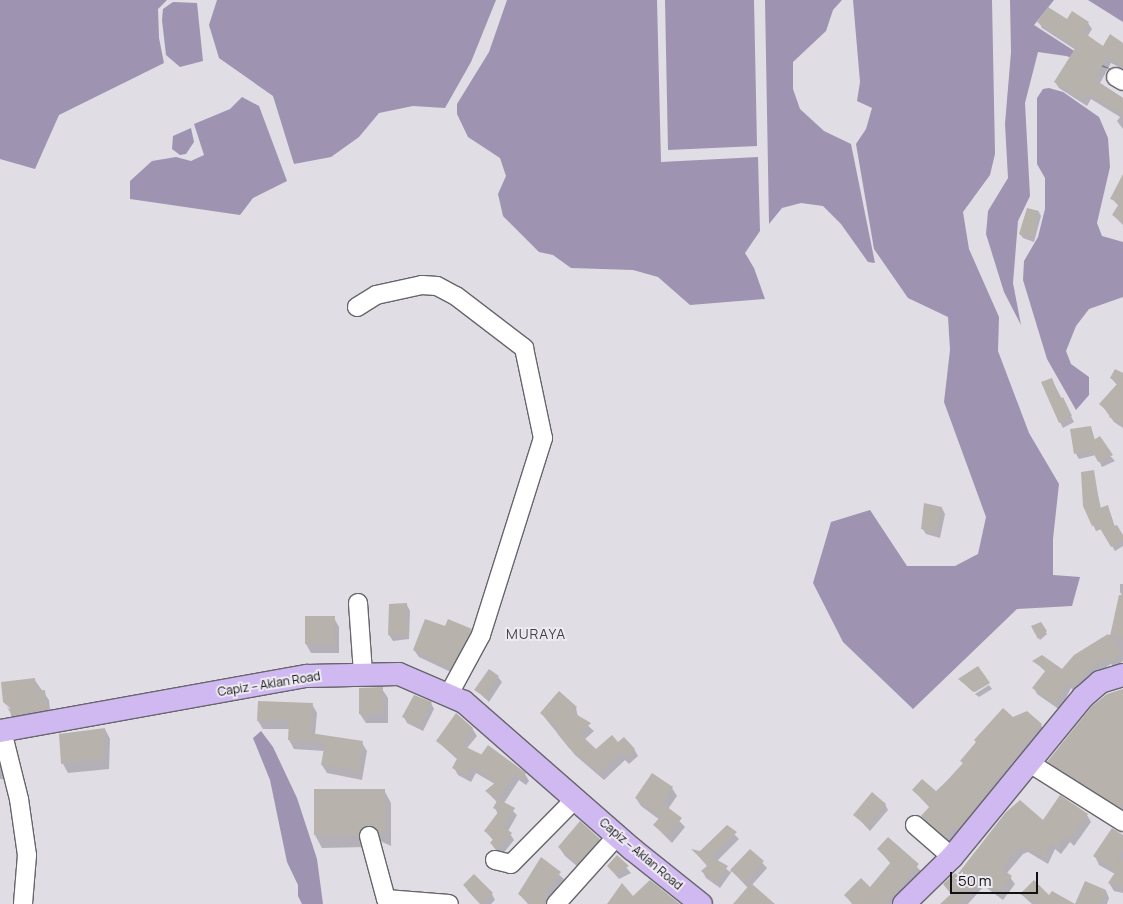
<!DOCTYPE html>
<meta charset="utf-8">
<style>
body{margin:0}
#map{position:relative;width:1123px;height:904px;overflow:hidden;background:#e0dde5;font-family:Manrope,sans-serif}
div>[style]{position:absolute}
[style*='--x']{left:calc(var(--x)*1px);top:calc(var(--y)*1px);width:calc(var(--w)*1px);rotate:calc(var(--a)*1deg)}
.water>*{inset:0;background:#9e93b1}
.shadow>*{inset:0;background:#0003}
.building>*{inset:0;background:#b8b2ac}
.roads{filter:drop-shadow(1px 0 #67656c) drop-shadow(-1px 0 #67656c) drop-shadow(0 1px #67656c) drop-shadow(0 -1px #67656c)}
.minor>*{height:18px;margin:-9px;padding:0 9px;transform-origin:9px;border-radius:9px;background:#fff}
.major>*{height:22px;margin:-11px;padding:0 11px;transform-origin:11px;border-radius:11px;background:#d0b9f1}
span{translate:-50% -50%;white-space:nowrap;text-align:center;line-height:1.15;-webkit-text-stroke:4px #edeaf2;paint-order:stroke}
.street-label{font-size:12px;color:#111013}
.neighbourhood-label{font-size:14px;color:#444248;letter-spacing:1px}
.scale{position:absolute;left:950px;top:872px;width:88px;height:22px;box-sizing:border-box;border:2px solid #111013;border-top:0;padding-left:6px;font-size:15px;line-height:18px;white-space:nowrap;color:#111013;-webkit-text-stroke:4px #edeaf2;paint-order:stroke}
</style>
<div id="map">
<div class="water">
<i style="clip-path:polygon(0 0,177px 0,167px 0,158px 9px,159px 38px,164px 63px,59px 115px,35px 169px,0 159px)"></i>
<i style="clip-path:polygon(217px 0,496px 0,471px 62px,445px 108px,413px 106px,379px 113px,359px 137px,331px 157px,294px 164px,273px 96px,219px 58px,209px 25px)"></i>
<i style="clip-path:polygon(507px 0,657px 0,661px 162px,758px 157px,760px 231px,745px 253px,754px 268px,765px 299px,690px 305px,658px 277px,633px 270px,571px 268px,553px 255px,539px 252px,503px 216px,498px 194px,506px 176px,500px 158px,468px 137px,457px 114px,457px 104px,489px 52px)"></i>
<i style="clip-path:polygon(665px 0,754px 0,757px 146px,668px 150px)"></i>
<i style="clip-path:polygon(765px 0,842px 0,833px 10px,826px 31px,793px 62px,793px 89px,800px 109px,824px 131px,851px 144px,875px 263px,868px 262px,841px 224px,823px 206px,801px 203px,782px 208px,769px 224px)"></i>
<i style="clip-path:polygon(853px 0,992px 0,995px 154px,990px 175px,963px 212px,969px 249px,999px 317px,998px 351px,1029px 433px,1059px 484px,1053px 539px,1053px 575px,1080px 577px,1072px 606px,1017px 609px,913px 709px,843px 642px,813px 583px,831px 522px,870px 510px,907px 566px,955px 566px,978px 554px,986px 517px,944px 402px,950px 350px,948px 317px,908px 298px,874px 249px,856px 144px,866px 129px,872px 108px,857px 101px,860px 82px)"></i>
<i style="clip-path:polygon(1010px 0,1054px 0,1034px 25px,1082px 56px,1116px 71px,1066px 56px,1038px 52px,1025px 103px,1030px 196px,1018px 221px,1013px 283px,1021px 325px,1004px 292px,986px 234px,988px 211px,1008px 178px,1005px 124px,1011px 52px)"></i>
<i style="clip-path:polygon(1088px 0,1123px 0,1123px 22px)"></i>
<i style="clip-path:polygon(173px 2px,197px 3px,203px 61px,180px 67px,166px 55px,162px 20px,163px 9px)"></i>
<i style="clip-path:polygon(1049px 88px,1063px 92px,1099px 117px,1108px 138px,1110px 167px,1097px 223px,1102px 236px,1123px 242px,1123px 297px,1089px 309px,1076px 326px,1066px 351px,1071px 364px,1089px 377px,1089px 395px,1076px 410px,1047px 359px,1023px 280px,1024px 261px,1038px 237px,1045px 209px,1045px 178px,1037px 164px,1037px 98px,1043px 89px)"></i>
<i style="clip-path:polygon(242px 97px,259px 106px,287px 181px,253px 198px,240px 215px,130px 199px,130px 181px,152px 161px,176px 157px,191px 161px,204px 155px,194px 124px,230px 109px)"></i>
<i style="clip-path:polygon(191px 128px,194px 142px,186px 154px,180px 155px,172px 149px,173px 136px)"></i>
<i style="clip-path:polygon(261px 731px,273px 747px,297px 798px,317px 859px,323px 904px,302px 904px,298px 896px,298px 885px,287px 862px,270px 780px,253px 738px)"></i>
</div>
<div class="shadow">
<i style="clip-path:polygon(1068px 21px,1088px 23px,1092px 29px,1087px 37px,1103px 47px,1123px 47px,1123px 69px,1111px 63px,1100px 83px,1123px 98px,1123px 129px,1117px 121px,1120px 117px,1091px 99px,1087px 106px,1059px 88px,1055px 82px,1076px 50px,1042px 28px,1039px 22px)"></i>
<i style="clip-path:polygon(1123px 177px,1123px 225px,1113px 215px,1119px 206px,1112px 199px)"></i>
<i style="clip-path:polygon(1039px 212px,1041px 216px,1034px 242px,1023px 238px,1020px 234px)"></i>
<i style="clip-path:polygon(1115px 370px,1123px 373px,1123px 428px,1114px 422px,1101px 404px,1117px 385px,1111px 378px)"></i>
<i style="clip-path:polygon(1052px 380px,1074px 422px,1063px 428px,1060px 422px)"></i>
<i style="clip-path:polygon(1091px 427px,1095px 440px,1115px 461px,1102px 467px,1096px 455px,1079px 459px,1076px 454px)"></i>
<i style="clip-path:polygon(1093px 472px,1101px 509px,1110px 512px,1115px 527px,1123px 537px,1123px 546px,1115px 551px,1102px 529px,1096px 531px,1084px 505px)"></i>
<i style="clip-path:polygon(925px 504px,942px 508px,945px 514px,940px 538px,926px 534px,922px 528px)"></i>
<i style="clip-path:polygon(1120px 584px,1123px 584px,1123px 597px,1120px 592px)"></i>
<i style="clip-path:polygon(407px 605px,410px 611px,409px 639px,393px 641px,389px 635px)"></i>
<i style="clip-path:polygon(1123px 613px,1123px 661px,1115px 668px,1111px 664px,1091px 677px,1076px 693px,1071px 688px,1060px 710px,1037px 694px,1034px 688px,1046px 672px,1034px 661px,1062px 671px,1076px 655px,1111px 634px)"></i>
<i style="clip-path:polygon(334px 618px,339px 627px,339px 653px,311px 653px,306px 644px)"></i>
<i style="clip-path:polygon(1040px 623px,1047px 634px,1040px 640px,1033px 627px)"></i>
<i style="clip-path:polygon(446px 628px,471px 630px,475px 637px,455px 674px,419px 657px,414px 650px)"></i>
<i style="clip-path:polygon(498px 677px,502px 682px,489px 702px,476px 690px)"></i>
<i style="clip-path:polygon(34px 679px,49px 700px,51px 719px,18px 725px,7px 707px,14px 712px,4px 701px)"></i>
<i style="clip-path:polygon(959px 679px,988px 683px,973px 692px)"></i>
<i style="clip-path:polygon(989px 685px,992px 689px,979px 697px,975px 694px)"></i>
<i style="clip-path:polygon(382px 689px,388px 698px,388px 723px,366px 723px,360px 714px)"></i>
<i style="clip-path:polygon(1123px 689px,1123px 818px,1056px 774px,1049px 762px,1107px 695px)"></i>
<i style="clip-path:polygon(431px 703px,434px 709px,423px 731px,407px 723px,404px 717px)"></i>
<i style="clip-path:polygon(312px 704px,317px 713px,315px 735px,362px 743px,367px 751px,362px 780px,327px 773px,322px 765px,324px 751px,294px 749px,289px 740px,290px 729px,263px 729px,258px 721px)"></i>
<i style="clip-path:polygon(576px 708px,578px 717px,594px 731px,584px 740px,596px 750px,618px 744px,634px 749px,638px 756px,629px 764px,625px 760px,604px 780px,575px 755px,541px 713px)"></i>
<i style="clip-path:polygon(1013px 719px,1041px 725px,1045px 733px,950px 844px,927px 824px,922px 816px,930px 808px,913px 790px,936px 792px,963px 764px,962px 761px)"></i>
<i style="clip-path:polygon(472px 728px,477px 736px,467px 748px,525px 774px,529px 781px,526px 785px,519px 780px,504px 803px,517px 815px,508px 831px,514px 840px,502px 855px,495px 849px,491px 843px,494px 841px,485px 831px,498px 814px,495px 808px,498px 803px,487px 792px,495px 784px,476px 773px,471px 782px,458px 775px,454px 768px,458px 760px,437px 741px)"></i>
<i style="clip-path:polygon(105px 729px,110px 739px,109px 769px,68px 773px,63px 764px)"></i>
<i style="clip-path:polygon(0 763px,4px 779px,0 779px)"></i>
<i style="clip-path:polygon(653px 775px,672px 788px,677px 796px,668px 809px,685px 827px,672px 843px,655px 826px,660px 820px,641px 806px,636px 798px)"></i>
<i style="clip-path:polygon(384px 790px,391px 803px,391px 846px,374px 838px,366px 847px,322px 848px,315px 835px)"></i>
<i style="clip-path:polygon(885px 804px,888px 810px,870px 831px,855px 815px)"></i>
<i style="clip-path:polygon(1087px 815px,1091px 822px,1074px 846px,1070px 842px,1061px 854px,1055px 849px,1048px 864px,1028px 852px,1023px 854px,1007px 873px,1015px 884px,1003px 900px,984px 886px,968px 904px,942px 904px,952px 895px,945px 884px,1043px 822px)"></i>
<i style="clip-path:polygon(727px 827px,739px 839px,717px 861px,730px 872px,750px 850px,767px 868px,751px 886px,772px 904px,740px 904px,748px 888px,732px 871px,720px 888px,706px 878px,703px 872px,708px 867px,694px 851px,700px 852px)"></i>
<i style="clip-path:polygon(1123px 837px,1123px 893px,1114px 891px,1109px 883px,1115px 874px,1099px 865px,1095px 856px)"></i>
<i style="clip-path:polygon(888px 838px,923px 873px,897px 904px,852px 904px,846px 895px,870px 889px,891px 864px,878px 849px)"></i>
<i style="clip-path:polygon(599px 840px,605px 849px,584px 872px,565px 856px,559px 847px)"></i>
<i style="clip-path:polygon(617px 857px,631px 873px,619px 879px,608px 866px)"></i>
<i style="clip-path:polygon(541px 859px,564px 879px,548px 900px,550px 904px,528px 904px,519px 894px)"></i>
<i style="clip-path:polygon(474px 876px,492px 894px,495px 900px,491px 904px,480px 904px,468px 891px,465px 885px)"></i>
<i style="clip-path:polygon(1086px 882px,1106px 891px,1109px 898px,1107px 904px,1076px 904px)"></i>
<i style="clip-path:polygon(1021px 894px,1050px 897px,1073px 904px,1032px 904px)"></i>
</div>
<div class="building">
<i style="clip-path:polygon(1048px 7px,1067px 19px,1072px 11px,1089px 22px,1083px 32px,1103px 46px,1110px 34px,1123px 43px,1123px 66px,1107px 57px,1095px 80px,1123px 98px,1123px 115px,1087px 93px,1083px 100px,1054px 82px,1076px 47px,1037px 22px)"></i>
<i style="clip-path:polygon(1123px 174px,1123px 222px,1112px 215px,1120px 202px,1110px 199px)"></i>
<i style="clip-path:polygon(1027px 208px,1039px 211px,1032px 238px,1019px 234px)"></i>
<i style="clip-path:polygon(1115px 369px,1123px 373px,1123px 425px,1109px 417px,1111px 414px,1099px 404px,1118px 383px,1110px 378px)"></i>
<i style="clip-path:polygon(1052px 378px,1060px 399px,1063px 397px,1072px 416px,1059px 423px,1041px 382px)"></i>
<i style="clip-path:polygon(1091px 426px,1094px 440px,1100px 436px,1113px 455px,1098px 462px,1092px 450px,1074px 454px,1070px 429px)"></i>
<i style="clip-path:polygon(1094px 470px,1100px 508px,1108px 505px,1114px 526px,1117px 525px,1123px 535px,1123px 540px,1111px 547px,1098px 525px,1092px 526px,1083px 506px,1081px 472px)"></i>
<i style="clip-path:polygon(924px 503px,942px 507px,937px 532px,921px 529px)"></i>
<i style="clip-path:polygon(1119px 595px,1123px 595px,1123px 639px,1110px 636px)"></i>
<i style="clip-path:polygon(407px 603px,407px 634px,388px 635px,389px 604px)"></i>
<i style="clip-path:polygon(305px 616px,335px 616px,334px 644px,305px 644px)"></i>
<i style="clip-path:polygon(425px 619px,445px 626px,448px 619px,472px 629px,451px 668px,413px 650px)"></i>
<i style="clip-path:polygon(1041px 622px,1047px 631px,1038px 639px,1031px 626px)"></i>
<i style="clip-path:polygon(1108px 634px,1123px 653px,1110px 663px,1107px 658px,1087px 671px,1072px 688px,1067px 683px,1056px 705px,1032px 688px,1046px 670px,1032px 661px,1042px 655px,1062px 669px,1074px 655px)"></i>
<i style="clip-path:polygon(978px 666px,990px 683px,975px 692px,958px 679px)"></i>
<i style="clip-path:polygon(489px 669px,499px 676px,485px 697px,474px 690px)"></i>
<i style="clip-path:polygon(35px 678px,36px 691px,45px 690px,47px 709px,11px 716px,10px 708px,3px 702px,1px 682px)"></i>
<i style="clip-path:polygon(383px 687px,383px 714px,359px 714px,359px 688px)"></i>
<i style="clip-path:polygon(1123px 689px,1123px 805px,1121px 808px,1047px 762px,1092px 706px,1107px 694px)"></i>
<i style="clip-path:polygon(559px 691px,577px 707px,572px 712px,591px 723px,580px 734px,596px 749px,612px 735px,618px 742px,624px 737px,635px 749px,625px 758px,620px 753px,600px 773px,569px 748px,557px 733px,560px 730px,540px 713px)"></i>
<i style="clip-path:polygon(414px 695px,432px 702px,419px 726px,402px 717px)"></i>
<i style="clip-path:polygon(258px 701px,313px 703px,310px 733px,363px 741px,358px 771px,321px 765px,325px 743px,288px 740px,289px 720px,257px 721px)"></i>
<i style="clip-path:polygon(1003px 708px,1013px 717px,1027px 711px,1042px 724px,958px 829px,955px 826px,945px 837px,921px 816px,930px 806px,912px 790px,922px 779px,936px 791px,946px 782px,963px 763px,960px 761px,976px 742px,974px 740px)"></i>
<i style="clip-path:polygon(456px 713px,473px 728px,461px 744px,481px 755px,488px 745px,526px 773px,522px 779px,515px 774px,498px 799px,485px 791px,496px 782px,472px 766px,467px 776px,452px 768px,458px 757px,436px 741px)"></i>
<i style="clip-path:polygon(105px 728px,104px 759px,61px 764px,59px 734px)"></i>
<i style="clip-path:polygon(652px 773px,673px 787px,662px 803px,682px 818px,667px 836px,653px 825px,661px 816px,635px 798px)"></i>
<i style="clip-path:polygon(314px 789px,385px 789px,385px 835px,367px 826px,359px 835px,314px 835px)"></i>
<i style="clip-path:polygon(872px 792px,886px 804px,867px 826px,853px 815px)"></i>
<i style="clip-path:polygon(1060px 795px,1088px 814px,1070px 840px,1065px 836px,1056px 847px,1051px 843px,1044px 857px,1023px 846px,1019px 847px,1001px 868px,1012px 876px,1000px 892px,980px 880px,958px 904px,940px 904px,951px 894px,943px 884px,955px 873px,957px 875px,1006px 812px,1020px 800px,1043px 820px)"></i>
<i style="clip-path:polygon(498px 799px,515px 808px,504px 827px,512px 833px,498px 850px,490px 843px,494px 838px,484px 831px,499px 811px,493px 808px)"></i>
<i style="clip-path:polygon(580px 821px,600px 839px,578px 864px,558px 847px)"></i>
<i style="clip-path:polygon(727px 825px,737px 832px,712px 857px,728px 866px,716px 883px,701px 871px,708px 865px,691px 849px,700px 851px)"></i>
<i style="clip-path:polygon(1112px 828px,1123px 835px,1123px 850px,1117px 859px,1121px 862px,1123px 859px,1123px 887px,1108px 883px,1116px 871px,1093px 856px)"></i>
<i style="clip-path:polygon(888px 837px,919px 864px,889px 900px,883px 904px,853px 904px,844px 895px,861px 878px,870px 887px,891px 862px,877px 849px)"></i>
<i style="clip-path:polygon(750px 849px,764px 861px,745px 883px,730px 870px)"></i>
<i style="clip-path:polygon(617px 855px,629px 866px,615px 874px,607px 866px)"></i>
<i style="clip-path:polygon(541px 857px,561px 872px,544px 895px,548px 897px,545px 904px,531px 904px,518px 894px)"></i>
<i style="clip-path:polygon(474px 874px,493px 893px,482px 904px,463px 885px)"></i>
<i style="clip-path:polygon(650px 880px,680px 904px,607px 904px,622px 883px,633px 896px)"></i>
<i style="clip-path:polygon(1034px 880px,1049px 895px,1052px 891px,1075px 904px,1085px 881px,1106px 890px,1100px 904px,1039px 904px,1020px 894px)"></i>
<i style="clip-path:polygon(751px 883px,775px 904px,733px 904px)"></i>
</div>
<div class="roads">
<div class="minor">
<i style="--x:1116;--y:77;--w:8;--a:30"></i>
<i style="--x:357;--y:307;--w:22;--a:-32"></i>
<i style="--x:376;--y:295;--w:47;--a:-12.3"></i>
<i style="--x:422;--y:285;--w:15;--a:4"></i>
<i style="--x:437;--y:286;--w:21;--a:28"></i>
<i style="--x:456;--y:296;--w:86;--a:37.4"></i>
<i style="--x:524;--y:348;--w:92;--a:78.1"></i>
<i style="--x:543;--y:438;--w:207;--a:107.5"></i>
<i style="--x:481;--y:635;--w:67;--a:118.5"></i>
<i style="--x:358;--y:603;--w:70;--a:85.9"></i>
<i style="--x:2;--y:731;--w:70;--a:76"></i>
<i style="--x:19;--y:799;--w:57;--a:81.9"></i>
<i style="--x:27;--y:855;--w:49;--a:94.7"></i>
<i style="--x:1031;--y:764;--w:109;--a:32.2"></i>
<i style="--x:915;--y:825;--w:49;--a:40.9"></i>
<i style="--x:369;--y:836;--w:65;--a:74.9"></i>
<i style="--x:386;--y:899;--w:63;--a:4.5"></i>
<i style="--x:495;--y:860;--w:16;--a:14"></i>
<i style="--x:511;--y:864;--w:91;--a:-45.4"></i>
<i style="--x:556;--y:904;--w:91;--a:-48.1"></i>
</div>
<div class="major">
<i style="--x:0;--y:731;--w:312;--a:-10.2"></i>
<i style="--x:307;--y:676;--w:92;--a:-1.2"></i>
<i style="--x:399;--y:674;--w:71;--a:23.3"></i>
<i style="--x:464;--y:702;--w:223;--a:41.2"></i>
<i style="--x:632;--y:849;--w:88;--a:38.6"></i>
<i style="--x:904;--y:904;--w:67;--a:-44.4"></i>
<i style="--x:952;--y:857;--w:207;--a:-50.7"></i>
<i style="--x:1083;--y:697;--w:23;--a:-41"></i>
<i style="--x:1100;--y:682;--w:24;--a:-17"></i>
</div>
</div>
<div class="street-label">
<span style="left:269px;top:684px;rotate:-9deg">Capiz – Aklan Road</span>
<span style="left:641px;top:854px;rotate:40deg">Capiz – Aklan Road</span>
</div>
<div class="neighbourhood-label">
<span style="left:536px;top:634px">MURAYA</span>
</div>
<div class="scale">50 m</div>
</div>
